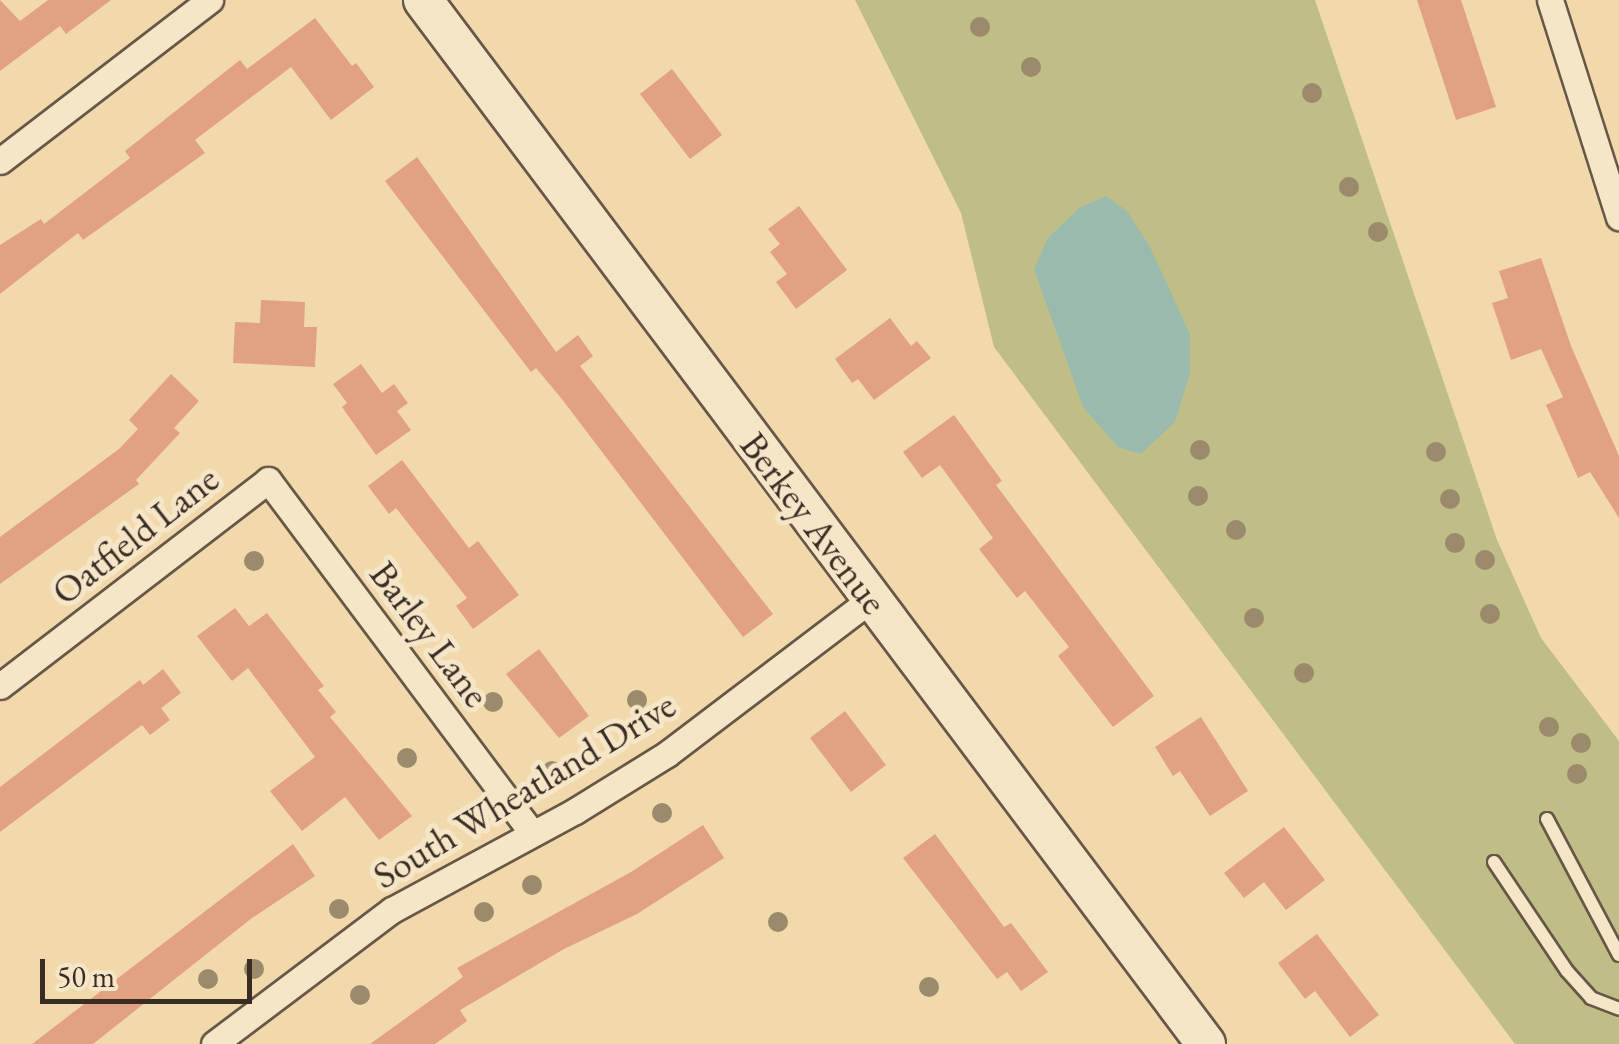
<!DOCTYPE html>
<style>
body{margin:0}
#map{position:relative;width:1619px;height:1044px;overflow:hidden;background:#f1d9ab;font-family:"EB Garamond",serif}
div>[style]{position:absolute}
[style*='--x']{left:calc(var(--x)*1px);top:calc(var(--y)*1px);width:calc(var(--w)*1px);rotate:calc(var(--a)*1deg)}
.green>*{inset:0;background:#bfbe86}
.water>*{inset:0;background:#9bbaae}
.building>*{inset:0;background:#e3a183}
.roads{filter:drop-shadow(2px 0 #675746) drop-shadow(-2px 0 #675746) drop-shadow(0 2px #675746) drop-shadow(0 -2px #675746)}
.lane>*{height:12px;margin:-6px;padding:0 6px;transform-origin:6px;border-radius:6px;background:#f6e6c8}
.street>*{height:25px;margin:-12.5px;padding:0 12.5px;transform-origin:12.5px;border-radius:12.5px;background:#f6e6c8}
.secondary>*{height:38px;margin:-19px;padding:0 19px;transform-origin:19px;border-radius:19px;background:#f6e6c8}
.trees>*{width:20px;height:20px;margin:-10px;border-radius:50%;background:#9b8a6c}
span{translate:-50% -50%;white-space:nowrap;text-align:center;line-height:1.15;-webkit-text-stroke:10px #f6e6c8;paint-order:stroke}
.street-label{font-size:38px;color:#392c24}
.scale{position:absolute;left:40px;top:959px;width:212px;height:45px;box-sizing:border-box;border:5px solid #392c24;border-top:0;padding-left:12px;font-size:30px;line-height:35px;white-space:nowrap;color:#392c24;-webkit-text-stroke:8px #f6e6c8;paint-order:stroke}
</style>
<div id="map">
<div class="green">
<i style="clip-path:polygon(855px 0,1315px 0,1497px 540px,1541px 638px,1619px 741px,1619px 1044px,1515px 1044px,994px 347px,961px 213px)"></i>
</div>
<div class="water">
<i style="clip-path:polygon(1106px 196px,1127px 211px,1150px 247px,1190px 334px,1190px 373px,1175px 422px,1141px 454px,1118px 447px,1083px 407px,1034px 269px,1048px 238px,1079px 208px)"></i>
</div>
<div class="building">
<i style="clip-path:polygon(0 0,20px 21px,48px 0,111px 0,66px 34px,60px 26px,0 71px)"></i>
<i style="clip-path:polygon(1417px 0,1461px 0,1496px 107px,1456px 120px)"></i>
<i style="clip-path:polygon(315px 18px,352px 66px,356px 63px,374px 87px,331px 120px,291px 67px,195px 140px,205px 153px,83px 240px,78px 233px,0 294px,0 245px,41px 219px,44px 224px,130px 158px,125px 151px,240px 60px,247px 69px)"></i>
<i style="clip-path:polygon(672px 69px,722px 135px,690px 159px,640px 94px)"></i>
<i style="clip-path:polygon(417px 157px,556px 352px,578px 335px,593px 356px,580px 366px,773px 614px,743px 637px,561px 398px,536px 368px,531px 372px,385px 181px)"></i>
<i style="clip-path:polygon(799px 206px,847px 270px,796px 309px,776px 282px,787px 274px,770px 252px,780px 244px,768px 229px)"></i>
<i style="clip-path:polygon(1541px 258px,1571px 346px,1619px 456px,1619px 518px,1590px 472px,1578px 478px,1546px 405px,1563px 397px,1541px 349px,1511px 360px,1492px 303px,1508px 298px,1499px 271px)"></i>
<i style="clip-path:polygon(261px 300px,305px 302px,304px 327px,317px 327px,315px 367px,233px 363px,235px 322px,260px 323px)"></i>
<i style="clip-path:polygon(890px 318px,911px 346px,917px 341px,931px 358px,874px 400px,858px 379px,852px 383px,835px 359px)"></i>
<i style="clip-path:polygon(361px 364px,382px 393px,394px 384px,408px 403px,397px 411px,411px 430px,376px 455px,342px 407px,347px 403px,333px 384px)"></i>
<i style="clip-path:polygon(171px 374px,199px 401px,174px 428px,180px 433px,136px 480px,139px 484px,0 584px,0 537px,119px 449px,138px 429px,129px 420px)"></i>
<i style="clip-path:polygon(954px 415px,1002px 481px,996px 485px,1154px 696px,1113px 727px,1058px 656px,1069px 647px,1025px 591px,1017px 598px,979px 549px,993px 538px,940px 465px,922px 478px,903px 452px)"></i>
<i style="clip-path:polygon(402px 460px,469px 548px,478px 541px,519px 595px,473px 629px,456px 606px,467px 598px,396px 508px,389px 514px,368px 486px)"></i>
<i style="clip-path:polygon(235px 608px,249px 626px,267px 613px,324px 686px,318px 690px,336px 712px,330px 717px,412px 816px,379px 840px,345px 797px,302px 831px,270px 791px,315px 757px,248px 668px,232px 681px,197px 636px)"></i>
<i style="clip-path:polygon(539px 649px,589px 716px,559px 738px,506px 674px)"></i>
<i style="clip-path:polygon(163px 669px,181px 693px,161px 708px,170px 720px,150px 735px,142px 725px,0 832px,0 787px,140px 680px,143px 685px)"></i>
<i style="clip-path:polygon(845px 711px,886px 765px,851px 792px,810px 738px)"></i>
<i style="clip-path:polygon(1201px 717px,1248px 791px,1210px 816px,1180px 771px,1173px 776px,1155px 747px)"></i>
<i style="clip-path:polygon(703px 825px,724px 858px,637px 914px,564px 949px,460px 1010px,467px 1021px,435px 1044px,370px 1044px,463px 977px,457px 968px,631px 872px)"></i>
<i style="clip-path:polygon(1284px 827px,1325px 880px,1286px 910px,1264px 882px,1244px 898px,1224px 873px)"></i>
<i style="clip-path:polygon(935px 834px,1004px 927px,1011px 923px,1048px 972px,1021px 991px,1007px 972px,997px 979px,903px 858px)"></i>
<i style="clip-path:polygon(293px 844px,315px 876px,252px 918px,93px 1044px,32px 1044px)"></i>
<i style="clip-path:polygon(1317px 934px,1379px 1015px,1350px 1037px,1315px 991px,1305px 999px,1278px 963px)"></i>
</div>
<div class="roads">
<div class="lane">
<i style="--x:1547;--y:819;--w:154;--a:62.1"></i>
<i style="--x:1494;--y:862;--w:131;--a:56.2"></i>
<i style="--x:1567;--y:971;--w:36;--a:48"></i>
<i style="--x:1591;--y:998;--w:30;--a:21"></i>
</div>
<div class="street">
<i style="--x:1550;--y:0;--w:228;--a:72.4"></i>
<i style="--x:0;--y:161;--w:265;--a:-37.5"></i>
<i style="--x:0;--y:686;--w:338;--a:-37.5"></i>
<i style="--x:268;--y:480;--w:441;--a:53.2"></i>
<i style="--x:214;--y:1044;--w:223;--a:-37"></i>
<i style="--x:392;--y:910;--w:208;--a:-28.4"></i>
<i style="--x:575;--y:811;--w:108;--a:-31.8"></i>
<i style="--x:667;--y:754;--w:256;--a:-37.2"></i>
</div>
<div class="secondary">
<i style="--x:423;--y:0;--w:1305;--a:53.13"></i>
</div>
</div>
<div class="trees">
<i style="left:980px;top:27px"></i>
<i style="left:1031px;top:67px"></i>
<i style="left:1312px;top:93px"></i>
<i style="left:1349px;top:187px"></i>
<i style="left:1378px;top:232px"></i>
<i style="left:1200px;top:450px"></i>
<i style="left:1436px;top:452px"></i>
<i style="left:1198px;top:496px"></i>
<i style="left:1450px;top:499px"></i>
<i style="left:1236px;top:530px"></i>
<i style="left:1455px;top:543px"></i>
<i style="left:1485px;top:560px"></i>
<i style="left:254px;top:561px"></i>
<i style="left:1490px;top:614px"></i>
<i style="left:1254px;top:618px"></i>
<i style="left:1304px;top:673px"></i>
<i style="left:637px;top:700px"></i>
<i style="left:493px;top:702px"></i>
<i style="left:1549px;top:727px"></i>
<i style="left:1581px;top:743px"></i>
<i style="left:407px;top:758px"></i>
<i style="left:552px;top:771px"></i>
<i style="left:1577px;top:774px"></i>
<i style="left:662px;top:813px"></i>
<i style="left:532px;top:885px"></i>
<i style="left:339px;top:909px"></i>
<i style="left:484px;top:912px"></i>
<i style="left:778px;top:922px"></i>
<i style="left:254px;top:969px"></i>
<i style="left:208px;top:979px"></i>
<i style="left:929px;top:987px"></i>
<i style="left:360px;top:995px"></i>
</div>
<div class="street-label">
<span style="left:814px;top:523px;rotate:53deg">Berkey Avenue</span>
<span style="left:135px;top:535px;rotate:-38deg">Oatfield Lane</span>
<span style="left:430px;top:634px;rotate:53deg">Barley Lane</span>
<span style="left:524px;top:790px;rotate:-31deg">South Wheatland Drive</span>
</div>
<div class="scale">50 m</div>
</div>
